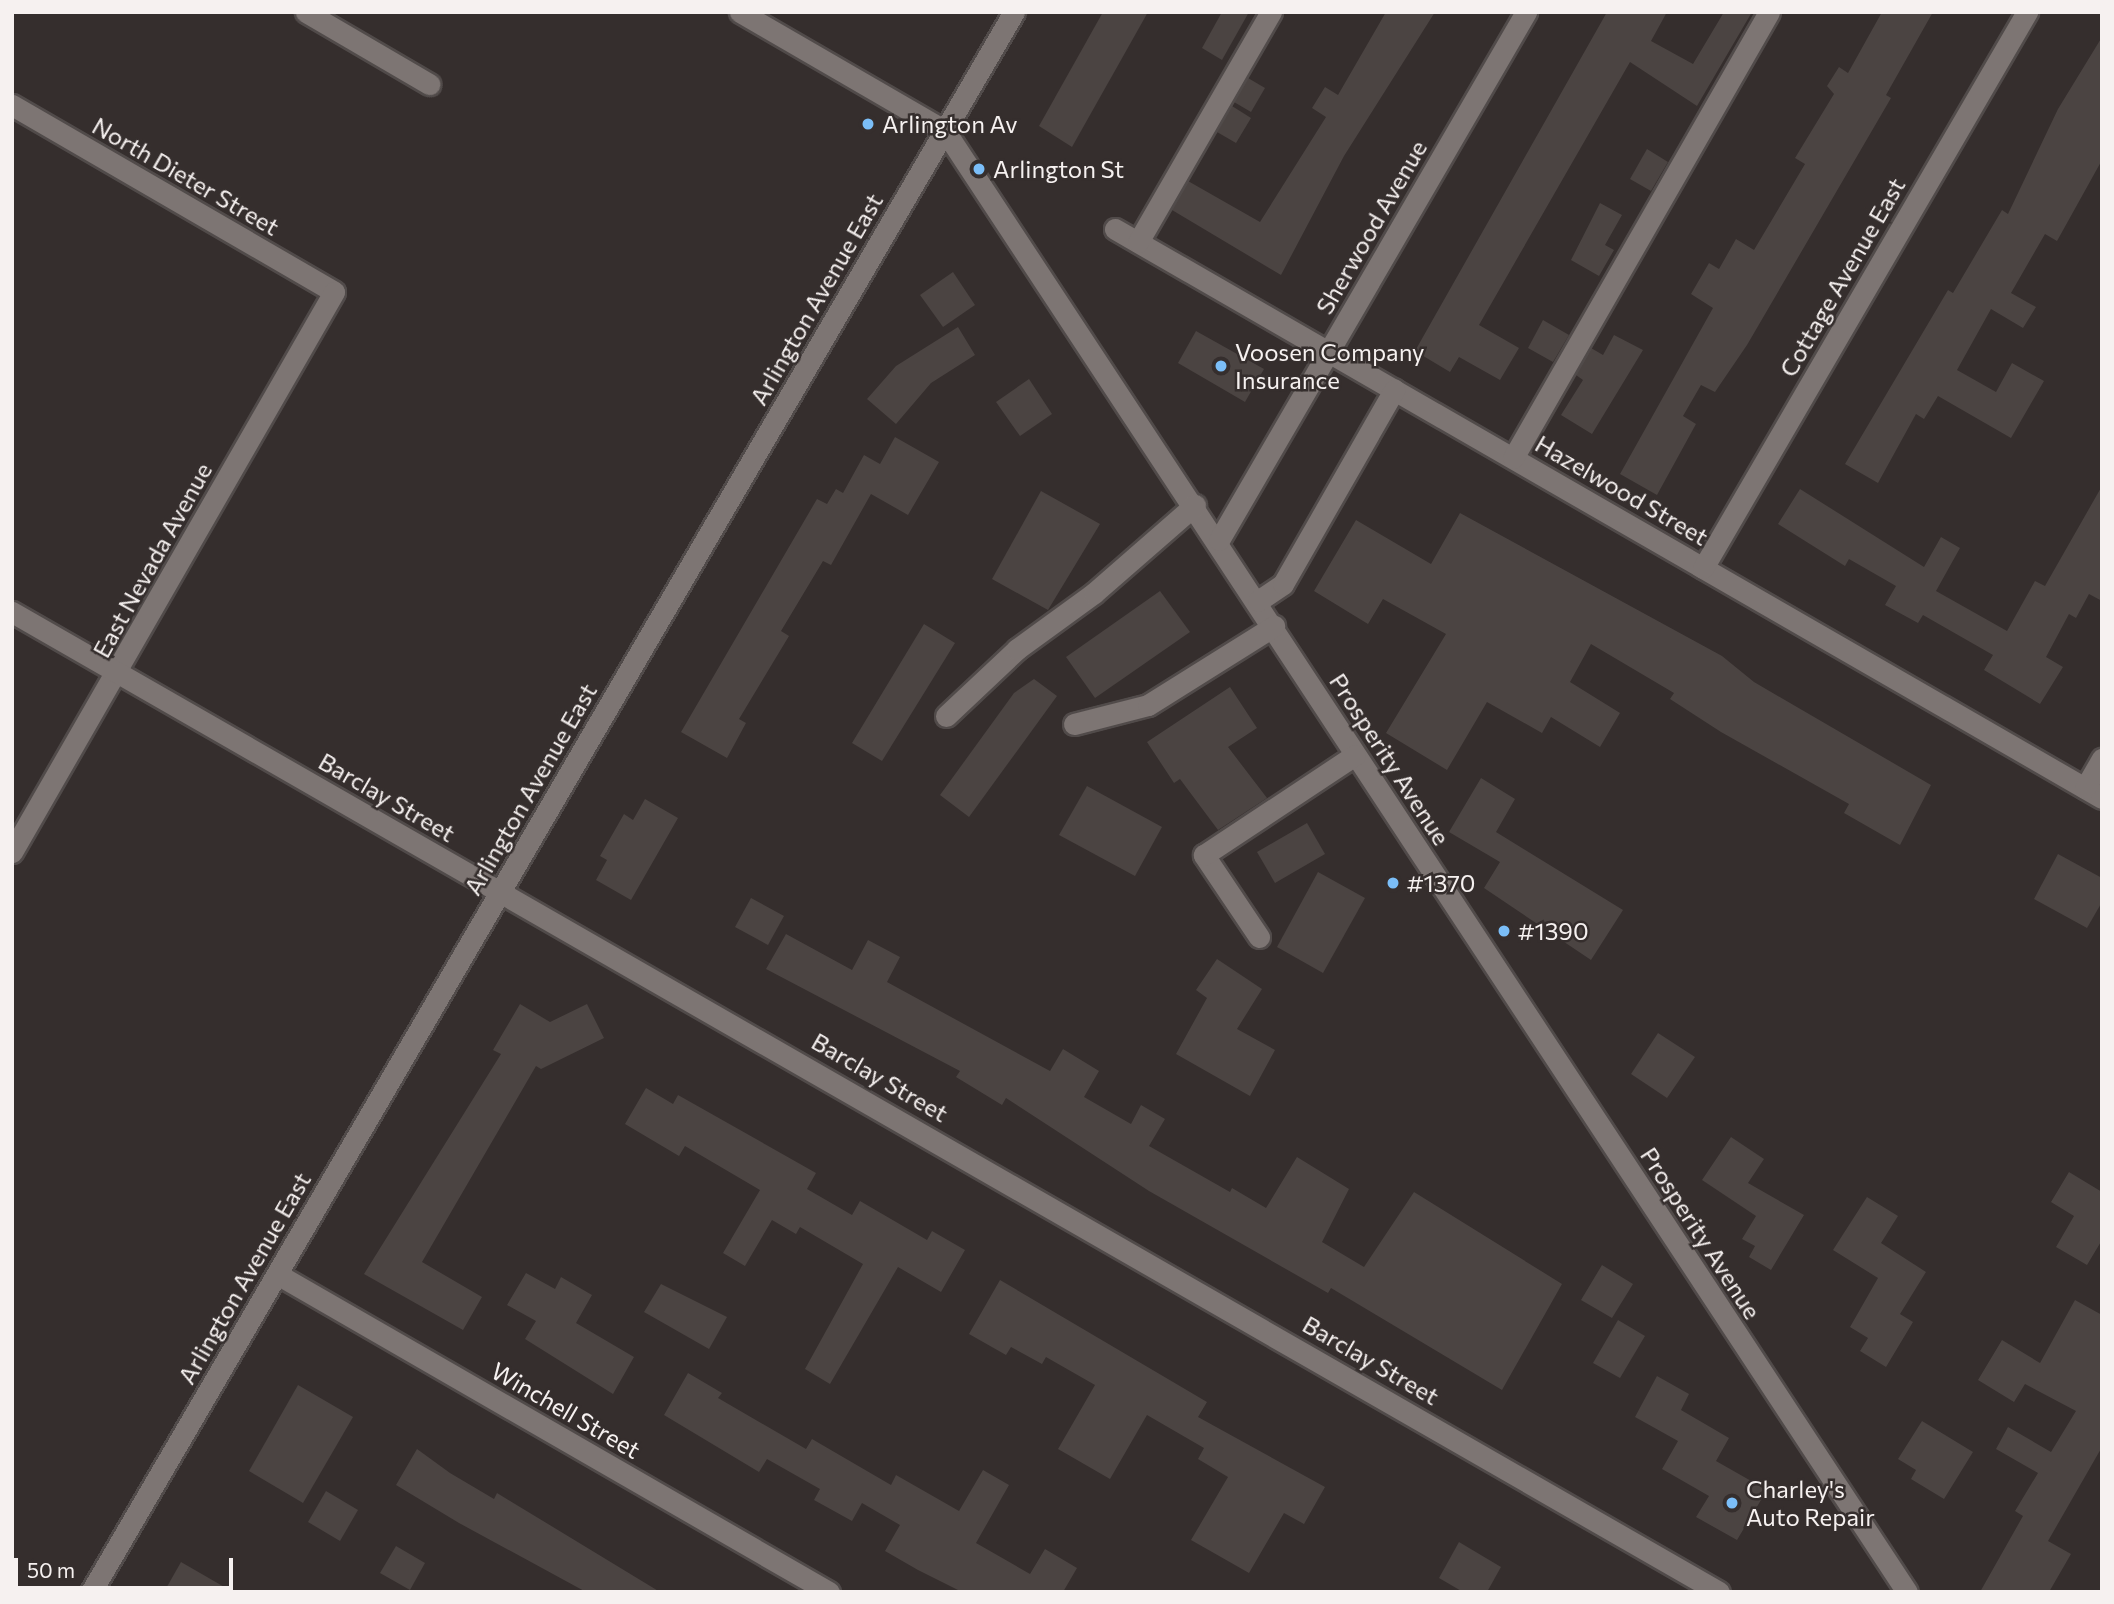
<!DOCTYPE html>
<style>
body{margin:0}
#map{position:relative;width:2114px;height:1604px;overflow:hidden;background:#352e2d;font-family:Commissioner,sans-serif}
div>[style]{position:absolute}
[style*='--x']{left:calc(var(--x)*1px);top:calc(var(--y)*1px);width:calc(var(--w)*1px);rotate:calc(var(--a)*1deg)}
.building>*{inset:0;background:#4b4442}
.roads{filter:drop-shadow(2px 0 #514b4a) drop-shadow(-2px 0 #514b4a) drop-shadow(0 2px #514b4a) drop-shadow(0 -2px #514b4a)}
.minor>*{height:21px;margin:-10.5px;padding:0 10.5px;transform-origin:10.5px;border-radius:10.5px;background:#7d7573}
.dots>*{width:19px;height:19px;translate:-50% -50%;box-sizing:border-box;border:4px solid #352e2d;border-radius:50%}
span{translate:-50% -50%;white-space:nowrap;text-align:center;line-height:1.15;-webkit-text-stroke:5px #352e2d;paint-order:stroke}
.poi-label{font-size:24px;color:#f6f1f0}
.left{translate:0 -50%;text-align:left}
.street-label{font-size:24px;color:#f6f1f0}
.frame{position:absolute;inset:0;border:14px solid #f6f1f0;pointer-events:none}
.scale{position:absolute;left:14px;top:1558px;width:219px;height:32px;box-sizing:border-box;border:4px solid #f6f1f0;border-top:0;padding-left:9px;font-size:21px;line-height:24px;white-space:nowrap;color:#f6f1f0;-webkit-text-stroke:5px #352e2d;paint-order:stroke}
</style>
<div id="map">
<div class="building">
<i style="clip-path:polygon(1103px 12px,1148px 12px,1072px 147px,1039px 126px)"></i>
<i style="clip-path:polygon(1222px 12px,1249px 12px,1222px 60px,1202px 48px)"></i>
<i style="clip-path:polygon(1386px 12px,1435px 12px,1344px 156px,1281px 275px,1172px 210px,1188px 181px,1260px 222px,1326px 117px,1312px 108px,1325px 87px,1338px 95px)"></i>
<i style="clip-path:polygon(1607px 12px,1667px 12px,1651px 41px,1693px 64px,1724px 12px,1752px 12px,1697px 106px,1630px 62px,1479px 325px,1519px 348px,1500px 380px,1459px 357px,1450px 372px,1415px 351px)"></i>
<i style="clip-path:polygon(1882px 12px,1933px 12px,1886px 95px,1891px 98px,1747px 345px,1715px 392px,1701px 385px,1683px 416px,1696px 424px,1657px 495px,1620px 474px,1713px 308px,1691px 294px,1709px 263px,1719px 269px,1736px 239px,1754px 250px,1805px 164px,1795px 158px,1834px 94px,1827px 86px,1839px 67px,1848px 73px)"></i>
<i style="clip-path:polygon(2102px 37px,2102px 160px,2057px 241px,2045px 234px,2011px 293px,2036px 307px,2023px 328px,1991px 309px,1957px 370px,1996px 392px,2012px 363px,2044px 381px,2011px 438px,1938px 396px,1924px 419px,1916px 414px,1878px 483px,1845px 464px,1948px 290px,1953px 293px,2002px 210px,2008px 214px,2058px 109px)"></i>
<i style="clip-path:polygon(1248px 78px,1265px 88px,1251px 112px,1234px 102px)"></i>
<i style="clip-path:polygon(1232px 106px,1251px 118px,1236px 143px,1217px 132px)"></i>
<i style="clip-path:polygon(1647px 149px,1668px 162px,1651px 191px,1630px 179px)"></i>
<i style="clip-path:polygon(1600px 203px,1622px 215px,1605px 245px,1614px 250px,1599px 276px,1571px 260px)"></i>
<i style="clip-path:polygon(953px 272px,975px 305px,943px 327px,920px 295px)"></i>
<i style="clip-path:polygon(1543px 320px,1569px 335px,1553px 362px,1528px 348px)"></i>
<i style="clip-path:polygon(958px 327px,975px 355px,931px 383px,896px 424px,867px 399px,896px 366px)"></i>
<i style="clip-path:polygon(1196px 331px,1264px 369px,1245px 402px,1178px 363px)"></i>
<i style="clip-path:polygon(1614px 335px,1643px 350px,1592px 434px,1561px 415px,1583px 380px,1576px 375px,1591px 348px,1603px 355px)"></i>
<i style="clip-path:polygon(1029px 379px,1052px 414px,1020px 436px,996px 402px)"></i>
<i style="clip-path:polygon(895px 437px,939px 462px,908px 515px,871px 494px,831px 565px,823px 561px,781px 631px,789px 636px,739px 719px,746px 723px,727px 758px,681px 732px,817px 499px,827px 504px,836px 489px,843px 493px,864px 455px,880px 464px)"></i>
<i style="clip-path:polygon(2102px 486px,2102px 601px,2089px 594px,2076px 618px,2069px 614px,2046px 657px,2063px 667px,2040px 704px,1984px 670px,1993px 655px,1923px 615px,1918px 623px,1885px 605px,1896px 586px,1849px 559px,1845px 566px,1778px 524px,1800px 489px,1924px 567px,1941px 537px,1960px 548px,1936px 591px,2007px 631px,2035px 581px,2045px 586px)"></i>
<i style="clip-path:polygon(1041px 491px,1100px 524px,1048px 610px,992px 579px)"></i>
<i style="clip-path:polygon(1460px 513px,1722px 656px,1754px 682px,1931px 785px,1900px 845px,1844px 813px,1849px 804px,1721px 732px,1670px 699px,1674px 693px,1591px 644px,1570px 682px,1620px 713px,1600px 747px,1551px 717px,1542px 733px,1487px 702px,1447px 770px,1386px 733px,1446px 634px,1383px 599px,1368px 624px,1314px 591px,1356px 520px,1431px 564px)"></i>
<i style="clip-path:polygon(1160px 591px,1190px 632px,1095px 698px,1066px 657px)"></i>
<i style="clip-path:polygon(924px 624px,955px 643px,882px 761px,852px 743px)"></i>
<i style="clip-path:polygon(1034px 679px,1057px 696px,969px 817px,940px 795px,1014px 693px)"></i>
<i style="clip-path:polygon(1230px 687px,1257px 728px,1228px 747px,1267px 798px,1218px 830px,1180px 779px,1174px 783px,1147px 742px)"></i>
<i style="clip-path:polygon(1481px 778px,1515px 799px,1496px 832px,1623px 910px,1591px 960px,1484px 888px,1500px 862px,1449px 832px)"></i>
<i style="clip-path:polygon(1087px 786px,1162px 827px,1135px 876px,1059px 835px)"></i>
<i style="clip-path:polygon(645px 799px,678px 818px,631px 900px,596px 880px,607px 860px,600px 856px,624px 814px,633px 820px)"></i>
<i style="clip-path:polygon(1307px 823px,1325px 854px,1275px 883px,1257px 852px)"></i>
<i style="clip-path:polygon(2058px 854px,2102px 878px,2102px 902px,2087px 928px,2034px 899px)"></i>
<i style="clip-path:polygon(1318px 872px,1365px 898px,1323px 973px,1277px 947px)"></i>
<i style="clip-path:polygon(751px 898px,784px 916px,768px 945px,735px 927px)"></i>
<i style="clip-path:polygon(786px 934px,852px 970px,868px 940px,900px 957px,887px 982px,1050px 1071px,1063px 1049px,1099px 1071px,1084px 1097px,1131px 1124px,1141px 1105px,1165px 1119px,1149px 1146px,1230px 1192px,1232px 1188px,1266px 1208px,1297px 1157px,1349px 1189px,1322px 1242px,1364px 1267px,1414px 1192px,1562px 1284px,1502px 1390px,1331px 1288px,1328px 1293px,1149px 1191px,1006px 1098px,1002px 1105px,956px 1077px,960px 1071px,766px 969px)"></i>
<i style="clip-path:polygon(1217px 959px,1262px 989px,1237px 1029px,1275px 1050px,1250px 1096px,1176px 1054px,1207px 998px,1196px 990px)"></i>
<i style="clip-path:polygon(520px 1004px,550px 1022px,587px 1004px,604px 1038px,541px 1069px,536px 1066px,422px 1262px,482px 1297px,463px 1330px,364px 1274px,501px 1054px,493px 1050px)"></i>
<i style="clip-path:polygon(1658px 1033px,1695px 1057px,1667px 1098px,1631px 1074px)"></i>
<i style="clip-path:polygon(646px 1088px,673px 1104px,678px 1095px,816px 1173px,807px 1189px,852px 1215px,860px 1201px,927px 1240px,932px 1231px,965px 1250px,941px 1292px,898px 1267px,830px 1384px,805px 1369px,863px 1264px,800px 1227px,796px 1234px,772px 1220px,745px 1266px,723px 1253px,760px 1190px,685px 1146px,679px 1156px,625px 1124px)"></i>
<i style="clip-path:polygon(1731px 1137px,1764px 1159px,1748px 1183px,1804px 1215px,1771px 1270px,1749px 1257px,1755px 1246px,1742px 1239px,1756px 1216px,1702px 1180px)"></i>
<i style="clip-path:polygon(2069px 1172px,2102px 1192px,2102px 1240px,2087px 1265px,2056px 1247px,2074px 1216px,2051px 1202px)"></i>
<i style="clip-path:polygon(1867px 1197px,1898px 1216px,1881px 1243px,1926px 1272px,1900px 1314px,1913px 1322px,1886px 1367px,1860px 1351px,1868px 1338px,1850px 1327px,1878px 1278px,1833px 1250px)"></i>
<i style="clip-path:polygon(1602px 1265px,1633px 1284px,1612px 1318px,1581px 1300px)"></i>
<i style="clip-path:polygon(526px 1273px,555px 1289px,561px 1277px,592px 1295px,576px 1323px,634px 1357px,613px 1394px,525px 1339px,536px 1321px,507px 1305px)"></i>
<i style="clip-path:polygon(1000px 1280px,1207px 1402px,1198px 1417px,1325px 1487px,1304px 1524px,1284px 1513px,1249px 1573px,1191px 1540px,1228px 1477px,1198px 1459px,1204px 1448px,1147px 1415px,1110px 1479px,1058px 1449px,1095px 1385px,1046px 1357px,1042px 1364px,1011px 1347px,1006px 1355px,969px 1334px)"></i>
<i style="clip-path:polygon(661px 1284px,727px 1317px,709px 1349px,644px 1312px)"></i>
<i style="clip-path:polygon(2075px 1300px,2102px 1315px,2102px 1447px,2048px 1541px,2071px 1554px,2049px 1592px,1980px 1592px,2023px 1516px,2015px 1511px,2038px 1473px,1996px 1449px,2008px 1427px,2051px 1452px,2076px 1411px,2025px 1384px,2014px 1402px,1978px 1380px,2002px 1340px,2040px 1363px)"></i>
<i style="clip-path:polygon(1618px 1320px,1645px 1336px,1620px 1378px,1593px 1363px)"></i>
<i style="clip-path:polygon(688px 1373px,722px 1393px,718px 1398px,806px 1449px,812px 1439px,891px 1485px,896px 1475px,959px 1511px,983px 1470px,1009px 1485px,976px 1543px,1030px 1574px,1045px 1549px,1077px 1568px,1063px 1592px,962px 1592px,918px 1570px,885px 1551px,900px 1525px,862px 1503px,852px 1521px,814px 1500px,820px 1489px,767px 1459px,759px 1472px,664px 1415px)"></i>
<i style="clip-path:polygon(1657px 1376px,1689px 1394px,1681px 1410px,1729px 1438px,1716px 1461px,1767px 1490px,1737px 1540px,1696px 1517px,1709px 1496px,1662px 1469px,1678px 1441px,1635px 1417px)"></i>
<i style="clip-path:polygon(298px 1385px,353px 1417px,303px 1503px,249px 1471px)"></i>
<i style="clip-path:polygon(1922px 1421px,1973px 1452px,1944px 1499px,1911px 1479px,1916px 1470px,1898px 1459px)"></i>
<i style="clip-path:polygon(417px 1449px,450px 1473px,494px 1499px,497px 1493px,660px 1592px,586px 1592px,459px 1523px,396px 1485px)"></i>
<i style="clip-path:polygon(326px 1491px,358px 1510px,340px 1541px,308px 1522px)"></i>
<i style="clip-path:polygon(1459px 1542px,1501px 1567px,1487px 1592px,1463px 1592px,1439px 1578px)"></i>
<i style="clip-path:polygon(396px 1546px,425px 1563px,410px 1590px,380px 1573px)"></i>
<i style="clip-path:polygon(181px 1562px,233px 1592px,164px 1592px)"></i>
</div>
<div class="roads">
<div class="minor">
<i style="--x:306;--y:12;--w:143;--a:30.3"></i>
<i style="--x:740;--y:12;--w:237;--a:30.1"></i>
<i style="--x:945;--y:131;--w:1749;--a:56.64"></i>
<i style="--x:12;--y:105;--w:372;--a:30.1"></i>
<i style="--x:334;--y:292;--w:646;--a:119.9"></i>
<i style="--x:1115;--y:229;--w:1139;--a:29.96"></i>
<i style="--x:1138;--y:242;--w:266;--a:-60"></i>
<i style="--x:1513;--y:458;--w:514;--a:-60.14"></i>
<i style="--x:1219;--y:540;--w:611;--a:-59.82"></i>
<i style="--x:1703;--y:568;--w:644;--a:-59.77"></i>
<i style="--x:1258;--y:601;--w:30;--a:-34"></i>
<i style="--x:1283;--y:584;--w:224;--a:-60.2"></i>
<i style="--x:12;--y:612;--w:1968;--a:29.86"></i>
<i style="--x:946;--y:716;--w:98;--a:-43.3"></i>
<i style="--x:1017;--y:649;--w:95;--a:-36"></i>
<i style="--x:1094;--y:593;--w:134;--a:-41.1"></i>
<i style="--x:1074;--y:724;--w:76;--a:-14.4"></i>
<i style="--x:1148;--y:705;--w:149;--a:-32.1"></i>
<i style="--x:2085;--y:788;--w:34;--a:-60"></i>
<i style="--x:1259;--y:937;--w:99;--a:-123.9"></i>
<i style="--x:1204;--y:855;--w:181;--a:-33.5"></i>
<i style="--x:277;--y:1274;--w:637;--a:29.95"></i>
<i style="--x:91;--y:1592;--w:1830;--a:-59.71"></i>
</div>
</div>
<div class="dots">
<i style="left:868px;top:124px;background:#7bbef8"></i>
<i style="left:979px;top:169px;background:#7bbef8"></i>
<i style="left:1221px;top:366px;background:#7bbef8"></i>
<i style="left:1393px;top:883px;background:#7bbef8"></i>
<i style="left:1504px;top:931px;background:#7bbef8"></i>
<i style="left:1732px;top:1503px;background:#7bbef8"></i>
</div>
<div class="poi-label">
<span class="left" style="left:882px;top:124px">Arlington Av</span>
<span class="left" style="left:993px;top:169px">Arlington St</span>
<span class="left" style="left:1235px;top:366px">Voosen Company<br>Insurance</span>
<span class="left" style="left:1407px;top:883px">#1370</span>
<span class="left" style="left:1518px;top:931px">#1390</span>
<span class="left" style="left:1746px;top:1503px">Charley's<br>Auto Repair</span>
</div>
<div class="street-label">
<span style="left:186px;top:176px;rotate:30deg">North Dieter Street</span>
<span style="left:1371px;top:227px;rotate:-60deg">Sherwood Avenue</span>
<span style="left:1842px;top:277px;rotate:-60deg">Cottage Avenue East</span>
<span style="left:816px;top:299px;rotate:-60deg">Arlington Avenue East</span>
<span style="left:1622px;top:490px;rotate:30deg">Hazelwood Street</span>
<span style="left:152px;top:560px;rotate:-61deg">East Nevada Avenue</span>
<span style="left:1390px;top:759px;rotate:57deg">Prosperity Avenue</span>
<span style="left:530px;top:789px;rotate:-60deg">Arlington Avenue East</span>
<span style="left:387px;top:797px;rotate:30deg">Barclay Street</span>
<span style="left:880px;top:1077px;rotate:30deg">Barclay Street</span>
<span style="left:1701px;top:1233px;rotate:57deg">Prosperity Avenue</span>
<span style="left:244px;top:1278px;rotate:-60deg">Arlington Avenue East</span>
<span style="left:1371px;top:1360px;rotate:30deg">Barclay Street</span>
<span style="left:566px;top:1410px;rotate:30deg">Winchell Street</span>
</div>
<div class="frame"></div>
<div class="scale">50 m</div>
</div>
